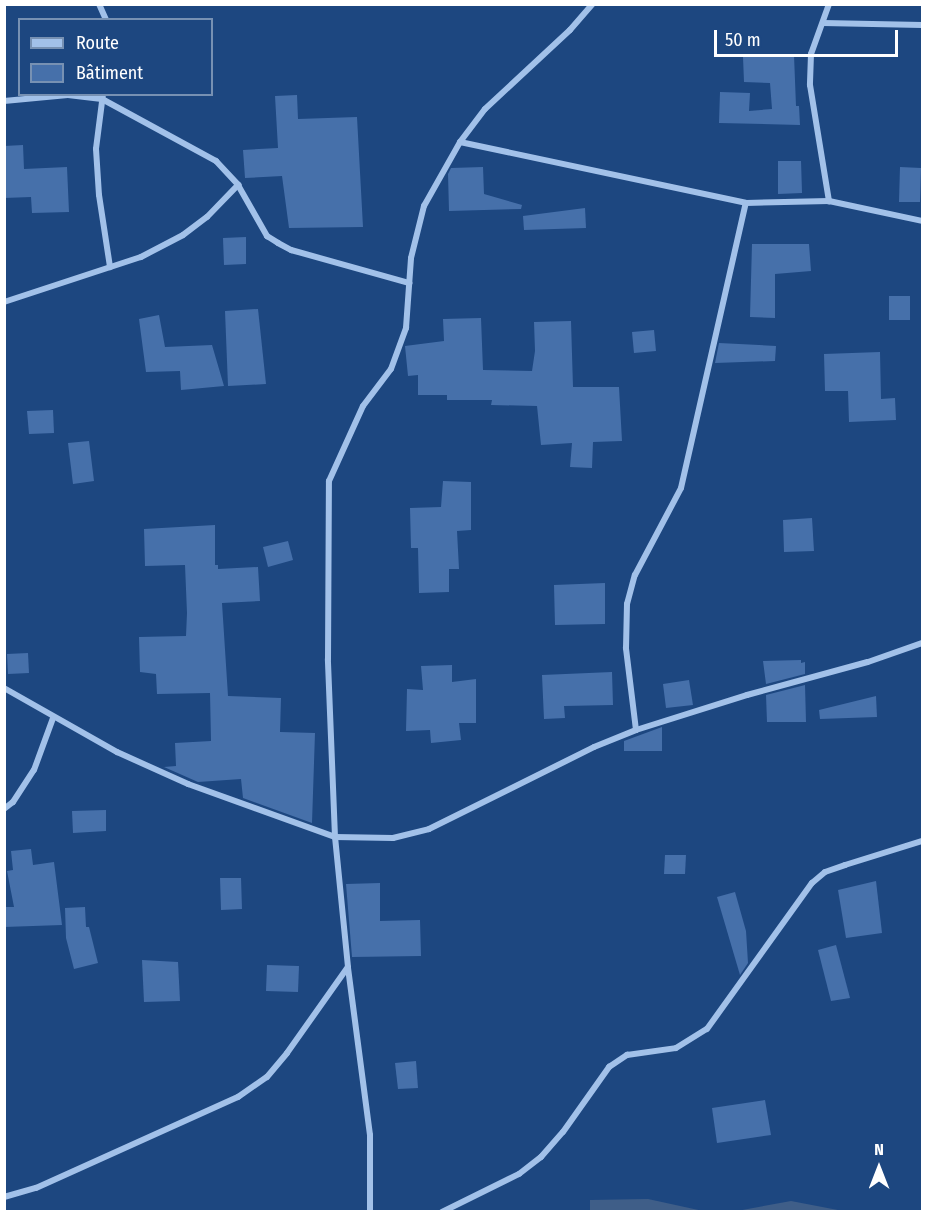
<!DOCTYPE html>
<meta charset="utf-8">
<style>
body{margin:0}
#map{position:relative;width:927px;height:1216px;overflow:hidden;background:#1d4780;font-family:"Fira Sans Condensed",sans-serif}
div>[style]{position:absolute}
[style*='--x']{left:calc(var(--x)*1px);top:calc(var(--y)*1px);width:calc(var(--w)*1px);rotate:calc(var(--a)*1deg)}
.water>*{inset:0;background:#3f5e88}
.building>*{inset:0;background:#4670aa}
.street>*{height:6px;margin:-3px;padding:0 3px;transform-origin:3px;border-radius:3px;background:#a2c1e9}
span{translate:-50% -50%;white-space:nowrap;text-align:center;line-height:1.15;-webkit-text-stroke:5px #1d4780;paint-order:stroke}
.frame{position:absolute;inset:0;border:6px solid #fff;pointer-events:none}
.legend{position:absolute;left:18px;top:18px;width:195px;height:78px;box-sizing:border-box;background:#1d4780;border:2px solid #7791b3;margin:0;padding:8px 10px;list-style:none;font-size:18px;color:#fff}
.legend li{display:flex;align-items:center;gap:12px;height:30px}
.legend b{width:30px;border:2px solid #7791b3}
.north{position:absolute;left:849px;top:1138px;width:60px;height:60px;-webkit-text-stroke:4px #1d4780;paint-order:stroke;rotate:0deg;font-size:16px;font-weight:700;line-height:24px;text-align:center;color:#fff}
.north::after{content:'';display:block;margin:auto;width:21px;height:27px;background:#fff;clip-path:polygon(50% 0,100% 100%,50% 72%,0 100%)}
.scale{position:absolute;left:714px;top:30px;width:184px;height:27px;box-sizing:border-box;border:3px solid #fff;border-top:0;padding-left:8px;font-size:18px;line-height:21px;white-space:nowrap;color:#fff;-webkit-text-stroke:4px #1d4780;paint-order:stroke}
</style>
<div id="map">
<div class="water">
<i style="clip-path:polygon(648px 1199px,703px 1211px,590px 1211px,590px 1200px)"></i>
<i style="clip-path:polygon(791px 1201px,843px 1211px,737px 1211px)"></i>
</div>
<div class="building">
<i style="clip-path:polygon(794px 55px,796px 106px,799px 106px,800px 125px,719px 123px,720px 92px,750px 93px,749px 111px,772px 109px,770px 83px,744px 82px,743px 57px)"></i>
<i style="clip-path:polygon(297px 95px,298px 119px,357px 117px,363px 227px,289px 228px,282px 176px,245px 178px,243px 150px,278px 148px,275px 96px)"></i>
<i style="clip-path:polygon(23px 145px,24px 169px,67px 167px,69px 212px,32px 213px,31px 197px,4px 198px,4px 146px)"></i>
<i style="clip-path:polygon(778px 161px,801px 161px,802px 193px,778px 194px)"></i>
<i style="clip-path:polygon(483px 167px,484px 194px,522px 205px,521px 209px,449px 211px,448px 174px,451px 168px)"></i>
<i style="clip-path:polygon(900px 167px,921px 168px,920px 202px,899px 202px)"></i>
<i style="clip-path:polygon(585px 208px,586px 228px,524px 230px,523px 216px)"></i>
<i style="clip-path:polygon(246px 237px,246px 264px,224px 265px,223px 238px)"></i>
<i style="clip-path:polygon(752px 244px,809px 244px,811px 271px,775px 274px,775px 318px,750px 317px)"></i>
<i style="clip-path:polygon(889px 296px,910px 296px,910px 320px,889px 320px)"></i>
<i style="clip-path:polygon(258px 309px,266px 384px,228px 386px,225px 311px)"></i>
<i style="clip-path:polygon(159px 315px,165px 347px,212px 345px,224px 386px,181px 390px,180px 371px,146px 372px,139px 319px)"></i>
<i style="clip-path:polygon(481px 318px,483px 370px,532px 371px,535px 351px,534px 322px,571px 321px,573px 387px,619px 387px,622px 441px,593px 442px,592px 468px,570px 467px,572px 443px,541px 445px,537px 406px,491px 405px,492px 400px,447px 400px,447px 395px,418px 395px,418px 375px,408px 376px,405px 346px,444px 341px,443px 319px)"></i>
<i style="clip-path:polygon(654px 330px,656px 351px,634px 353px,632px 332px)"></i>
<i style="clip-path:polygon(719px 343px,776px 346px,775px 361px,715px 363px)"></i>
<i style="clip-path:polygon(880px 352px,881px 399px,895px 398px,896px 420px,849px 422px,848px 391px,825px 391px,824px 354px)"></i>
<i style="clip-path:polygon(53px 410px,54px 433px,29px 434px,27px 411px)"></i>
<i style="clip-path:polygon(89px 441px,94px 481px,73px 484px,68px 443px)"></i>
<i style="clip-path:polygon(443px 481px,471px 482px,471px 530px,457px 531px,459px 569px,449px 569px,449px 592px,419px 593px,418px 548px,411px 548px,410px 508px,441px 507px)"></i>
<i style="clip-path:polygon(812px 518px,814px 551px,784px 552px,783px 520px)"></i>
<i style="clip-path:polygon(215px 525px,215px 565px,218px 565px,218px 569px,258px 567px,260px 601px,222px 603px,228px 696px,281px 698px,280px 732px,315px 733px,312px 823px,243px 798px,241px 779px,198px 782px,164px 767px,176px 766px,175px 743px,211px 741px,210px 693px,157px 694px,156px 674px,140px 672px,139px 637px,186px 636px,187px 613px,185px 565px,145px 566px,144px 529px)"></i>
<i style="clip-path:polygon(288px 541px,293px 560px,268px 567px,263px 547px)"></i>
<i style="clip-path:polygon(605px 583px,605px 624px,555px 625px,554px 585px)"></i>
<i style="clip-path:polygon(28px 653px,29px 673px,8px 674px,7px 654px)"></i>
<i style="clip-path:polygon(801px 660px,801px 663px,805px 662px,805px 674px,766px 684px,763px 661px)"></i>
<i style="clip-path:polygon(452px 665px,452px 682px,476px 679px,476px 723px,459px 723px,461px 740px,431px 743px,430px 730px,406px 731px,407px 689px,423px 690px,421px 666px)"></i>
<i style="clip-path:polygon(612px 672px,613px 705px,564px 706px,565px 718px,544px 719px,542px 675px)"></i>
<i style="clip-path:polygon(689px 680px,693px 705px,666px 708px,663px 684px)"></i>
<i style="clip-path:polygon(805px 685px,806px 722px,767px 722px,766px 695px)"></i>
<i style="clip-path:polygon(876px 696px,877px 717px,820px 719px,819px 710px)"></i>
<i style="clip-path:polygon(662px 727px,662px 751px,624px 751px,624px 741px)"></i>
<i style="clip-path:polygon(106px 810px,106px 831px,73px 833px,72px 811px)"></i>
<i style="clip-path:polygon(31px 849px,33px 865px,54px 862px,62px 925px,4px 927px,4px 907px,14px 907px,7px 871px,13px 870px,11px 851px)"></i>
<i style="clip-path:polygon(665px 855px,686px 855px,685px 874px,664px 874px)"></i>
<i style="clip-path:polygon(220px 878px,241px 878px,242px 909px,221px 910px)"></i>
<i style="clip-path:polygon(876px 881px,882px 933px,846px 938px,838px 890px)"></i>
<i style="clip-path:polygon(380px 883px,380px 921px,420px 920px,421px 956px,352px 957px,346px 884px)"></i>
<i style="clip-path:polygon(735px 892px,746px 931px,748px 963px,740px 975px,717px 897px)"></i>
<i style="clip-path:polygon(85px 907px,86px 927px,89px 927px,98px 963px,74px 969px,66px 938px,65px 908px)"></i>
<i style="clip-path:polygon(836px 945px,850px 998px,831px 1001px,818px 950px)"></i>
<i style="clip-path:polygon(142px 960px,178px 962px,180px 1001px,144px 1002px)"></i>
<i style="clip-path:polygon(267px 965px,299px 966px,298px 992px,266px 991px)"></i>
<i style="clip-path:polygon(416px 1061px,418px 1088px,398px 1089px,395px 1063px)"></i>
<i style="clip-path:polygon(765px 1100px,771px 1135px,717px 1143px,712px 1108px)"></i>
</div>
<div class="street">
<i style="--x:99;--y:4;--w:17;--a:66"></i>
<i style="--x:829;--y:4;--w:53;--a:109.8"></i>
<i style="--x:811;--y:54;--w:31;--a:92"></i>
<i style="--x:810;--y:85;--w:118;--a:80.7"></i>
<i style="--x:823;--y:23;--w:99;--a:1.2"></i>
<i style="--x:103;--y:94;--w:55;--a:97.3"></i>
<i style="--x:96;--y:149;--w:46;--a:86.3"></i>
<i style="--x:99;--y:195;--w:73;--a:81.3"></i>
<i style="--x:4;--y:101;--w:64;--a:-5.4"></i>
<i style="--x:68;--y:95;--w:34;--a:7"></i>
<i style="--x:102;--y:99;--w:130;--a:28.5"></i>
<i style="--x:216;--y:161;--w:33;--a:47"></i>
<i style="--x:238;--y:185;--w:59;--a:60.4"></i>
<i style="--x:267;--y:236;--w:13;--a:32"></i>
<i style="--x:278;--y:243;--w:15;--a:28"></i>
<i style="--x:291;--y:250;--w:123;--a:15.6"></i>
<i style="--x:460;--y:142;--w:292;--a:12"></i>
<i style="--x:746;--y:203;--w:83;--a:-1.4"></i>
<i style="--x:829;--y:201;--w:95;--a:12.1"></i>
<i style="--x:4;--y:302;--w:144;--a:-18.2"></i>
<i style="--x:141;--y:257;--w:47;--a:-27.6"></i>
<i style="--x:183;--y:235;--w:30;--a:-37"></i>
<i style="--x:207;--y:217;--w:45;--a:-45.9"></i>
<i style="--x:4;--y:688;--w:130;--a:29.5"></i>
<i style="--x:117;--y:752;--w:78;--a:24.3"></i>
<i style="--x:188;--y:784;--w:156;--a:19.8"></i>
<i style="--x:335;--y:837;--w:58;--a:1"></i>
<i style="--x:393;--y:838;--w:37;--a:-14"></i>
<i style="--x:429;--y:829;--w:184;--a:-26.4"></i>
<i style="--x:594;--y:747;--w:45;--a:-22"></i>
<i style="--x:636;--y:730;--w:116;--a:-17.5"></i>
<i style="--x:747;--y:695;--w:125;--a:-15.3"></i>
<i style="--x:868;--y:662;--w:57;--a:-19.4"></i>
<i style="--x:636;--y:730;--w:83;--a:-97"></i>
<i style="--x:626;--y:648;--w:44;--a:-88.7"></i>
<i style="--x:627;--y:604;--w:30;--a:-75"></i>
<i style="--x:635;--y:575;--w:98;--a:-62.1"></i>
<i style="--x:681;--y:488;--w:292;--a:-77.2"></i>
<i style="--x:4;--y:809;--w:11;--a:-38"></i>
<i style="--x:13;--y:802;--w:38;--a:-57"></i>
<i style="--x:34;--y:770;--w:55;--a:-69.9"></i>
<i style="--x:4;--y:1197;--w:33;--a:-16"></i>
<i style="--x:36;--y:1188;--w:222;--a:-24.3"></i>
<i style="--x:238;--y:1097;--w:35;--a:-35"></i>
<i style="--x:267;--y:1077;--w:31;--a:-50"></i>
<i style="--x:287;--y:1053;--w:105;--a:-54.7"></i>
<i style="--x:370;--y:1212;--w:77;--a:-90"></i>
<i style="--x:370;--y:1135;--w:169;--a:-97.5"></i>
<i style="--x:348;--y:967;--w:131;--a:-95.7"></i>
<i style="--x:335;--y:837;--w:178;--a:-92.3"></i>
<i style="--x:328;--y:659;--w:178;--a:-89.7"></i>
<i style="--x:329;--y:481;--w:82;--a:-65.6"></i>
<i style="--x:363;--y:406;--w:46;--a:-52.9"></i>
<i style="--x:391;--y:369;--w:44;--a:-69.9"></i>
<i style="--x:406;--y:328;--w:70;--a:-85.9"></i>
<i style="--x:411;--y:258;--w:54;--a:-76"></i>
<i style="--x:424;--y:206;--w:73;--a:-60.6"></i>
<i style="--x:460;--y:142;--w:41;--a:-52.9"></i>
<i style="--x:485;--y:109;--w:116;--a:-42.9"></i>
<i style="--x:570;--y:30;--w:35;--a:-49"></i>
<i style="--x:442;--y:1212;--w:86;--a:-26.3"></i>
<i style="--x:519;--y:1174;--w:28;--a:-38"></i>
<i style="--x:541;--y:1157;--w:33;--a:-49"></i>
<i style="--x:563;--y:1132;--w:80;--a:-54.7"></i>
<i style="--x:609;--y:1067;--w:22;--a:-34"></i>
<i style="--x:627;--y:1055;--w:49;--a:-8.1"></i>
<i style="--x:676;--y:1048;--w:36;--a:-32"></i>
<i style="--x:707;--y:1029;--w:180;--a:-54.3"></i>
<i style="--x:812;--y:883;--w:17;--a:-40"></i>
<i style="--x:825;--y:872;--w:21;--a:-19"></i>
<i style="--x:845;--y:865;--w:81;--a:-17.3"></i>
</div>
<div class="frame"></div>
<ul class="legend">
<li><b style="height:8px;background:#a2c1e9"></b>Route</li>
<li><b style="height:16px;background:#4670aa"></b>Bâtiment</li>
</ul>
<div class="north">N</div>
<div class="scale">50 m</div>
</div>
